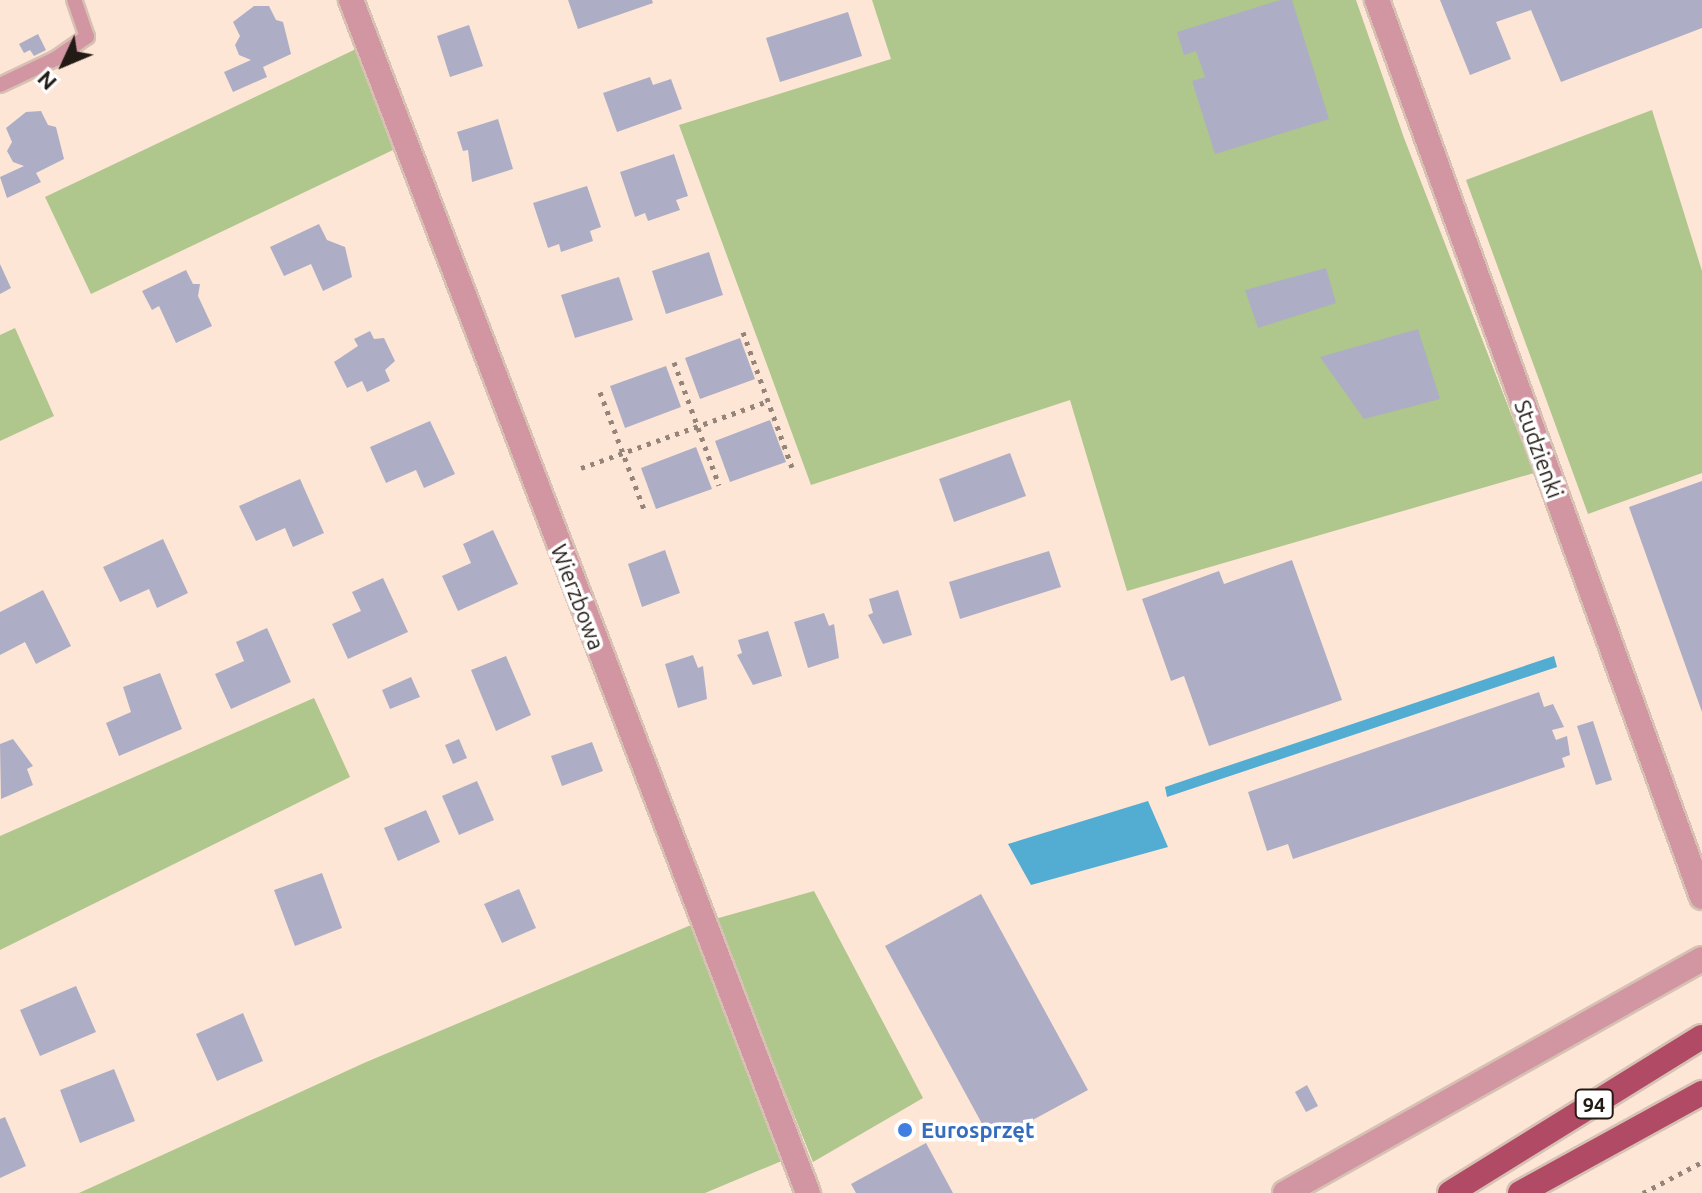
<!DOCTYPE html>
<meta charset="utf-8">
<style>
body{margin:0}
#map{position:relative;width:1702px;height:1193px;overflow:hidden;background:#fde6d6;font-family:Ubuntu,sans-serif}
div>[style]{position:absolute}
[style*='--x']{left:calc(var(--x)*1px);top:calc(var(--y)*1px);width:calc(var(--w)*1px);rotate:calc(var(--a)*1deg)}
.green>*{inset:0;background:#afc68c}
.water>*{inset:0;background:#53acd1}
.building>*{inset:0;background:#adaec5}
.path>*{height:5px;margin-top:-2.5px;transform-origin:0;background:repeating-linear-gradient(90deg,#948479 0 4px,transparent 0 10px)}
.roads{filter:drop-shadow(2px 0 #d6c1b3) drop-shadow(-2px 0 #d6c1b3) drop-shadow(0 2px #d6c1b3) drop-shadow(0 -2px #d6c1b3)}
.lane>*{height:14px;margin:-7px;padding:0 7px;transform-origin:7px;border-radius:7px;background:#d196a1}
.street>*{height:24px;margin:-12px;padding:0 12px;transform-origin:12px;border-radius:12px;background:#d196a1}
.primary>*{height:24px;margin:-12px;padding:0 12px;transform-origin:12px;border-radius:12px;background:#b14a64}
.dots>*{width:22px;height:22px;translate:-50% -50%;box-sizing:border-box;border:4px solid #fff;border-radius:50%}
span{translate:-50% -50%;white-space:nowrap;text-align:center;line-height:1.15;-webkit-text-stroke:7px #fff;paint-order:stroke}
.shield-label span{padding:2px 6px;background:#fff;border:2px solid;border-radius:6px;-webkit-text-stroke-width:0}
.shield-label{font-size:20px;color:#221a14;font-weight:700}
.street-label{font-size:22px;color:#221a14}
.shop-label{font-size:22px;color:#366cbe;font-weight:700}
.left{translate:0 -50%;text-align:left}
.north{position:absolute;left:24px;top:24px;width:80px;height:80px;-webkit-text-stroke:6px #fff;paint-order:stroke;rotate:226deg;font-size:22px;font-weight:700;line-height:32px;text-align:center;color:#221a14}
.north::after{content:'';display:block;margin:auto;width:28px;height:36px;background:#221a14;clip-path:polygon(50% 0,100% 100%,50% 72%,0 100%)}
</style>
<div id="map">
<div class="green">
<i style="clip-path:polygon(872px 0,1356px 0,1404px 138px,1534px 473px,1127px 591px,1070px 400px,811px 485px,679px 125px,891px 59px)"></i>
<i style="clip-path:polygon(356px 49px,393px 150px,91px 294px,45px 197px)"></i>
<i style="clip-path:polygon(1652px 110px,1702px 271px,1702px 473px,1588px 514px,1466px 180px)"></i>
<i style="clip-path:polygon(15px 328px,54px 416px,0 441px,0 335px)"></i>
<i style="clip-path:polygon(314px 698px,350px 777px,0 950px,0 836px)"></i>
<i style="clip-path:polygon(814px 891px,923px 1098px,813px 1162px,715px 919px)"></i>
<i style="clip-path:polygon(691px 925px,784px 1160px,705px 1193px,79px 1193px,364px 1063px)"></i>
</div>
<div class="water">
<i style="clip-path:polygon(1554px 656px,1557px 667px,1167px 797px,1165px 787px)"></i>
<i style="clip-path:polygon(1148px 801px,1168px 847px,1031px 885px,1008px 844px)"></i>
</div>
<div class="building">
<i style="clip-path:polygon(568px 0,652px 0,653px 3px,578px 29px)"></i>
<i style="clip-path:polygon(1280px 0,1292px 0,1329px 119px,1215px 154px,1192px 81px,1205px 77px,1196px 51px,1184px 55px,1177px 32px)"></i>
<i style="clip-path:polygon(1440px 0,1702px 0,1702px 28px,1561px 82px,1531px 10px,1496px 22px,1511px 59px,1470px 75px)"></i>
<i style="clip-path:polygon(254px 6px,269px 6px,276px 20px,283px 22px,291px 54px,263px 67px,267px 77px,233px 92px,224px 72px,251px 60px,239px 55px,235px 45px,240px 36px,233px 22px)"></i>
<i style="clip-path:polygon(848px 12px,862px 56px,780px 82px,766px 38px)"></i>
<i style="clip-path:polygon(469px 25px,483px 66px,450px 77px,437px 36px)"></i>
<i style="clip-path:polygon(38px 34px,46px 50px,34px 56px,30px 50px,24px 53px,19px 44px)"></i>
<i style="clip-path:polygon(650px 77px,653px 85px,671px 79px,682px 109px,617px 132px,603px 93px)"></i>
<i style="clip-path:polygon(41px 111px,48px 125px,56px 127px,64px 159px,36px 173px,41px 182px,7px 198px,0 177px,24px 166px,13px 162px,7px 151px,12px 142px,6px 128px,26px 112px)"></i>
<i style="clip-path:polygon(498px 119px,513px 169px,472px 182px,468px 150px,463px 151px,457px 132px)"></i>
<i style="clip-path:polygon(674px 154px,688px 196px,676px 200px,680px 210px,648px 221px,645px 213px,635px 217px,620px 172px)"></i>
<i style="clip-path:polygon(587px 186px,601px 227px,590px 231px,593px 241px,561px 252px,559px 244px,548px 248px,533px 203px)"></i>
<i style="clip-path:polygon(319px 224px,327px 240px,345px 247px,352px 277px,323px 291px,311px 264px,284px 276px,270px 247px)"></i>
<i style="clip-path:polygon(709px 252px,723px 295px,666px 314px,652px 271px)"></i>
<i style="clip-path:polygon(0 264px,11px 288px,0 294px)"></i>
<i style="clip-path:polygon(1326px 268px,1336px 303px,1258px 328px,1245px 290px)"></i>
<i style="clip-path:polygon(186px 270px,193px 284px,200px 284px,198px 296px,212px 326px,176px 343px,159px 306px,152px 310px,142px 291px)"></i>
<i style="clip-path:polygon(619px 277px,633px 320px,575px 338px,561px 295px)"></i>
<i style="clip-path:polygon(1418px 329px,1440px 399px,1364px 419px,1320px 357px)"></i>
<i style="clip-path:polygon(370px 331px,374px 339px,384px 338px,395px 361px,385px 370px,390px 381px,367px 392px,362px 381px,347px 388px,334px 362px,358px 346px,354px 339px)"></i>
<i style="clip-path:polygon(740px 338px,755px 379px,700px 399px,685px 358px)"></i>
<i style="clip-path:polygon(666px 366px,681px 407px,625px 428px,610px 386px)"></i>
<i style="clip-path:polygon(770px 420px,786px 462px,730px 482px,715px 441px)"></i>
<i style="clip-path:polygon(430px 421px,455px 474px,424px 488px,416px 470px,386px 483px,370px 447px)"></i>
<i style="clip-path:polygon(696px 447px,712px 489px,656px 509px,641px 468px)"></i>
<i style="clip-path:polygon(1010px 453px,1026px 496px,954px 522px,939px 479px)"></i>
<i style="clip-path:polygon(300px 479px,324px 533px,293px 547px,285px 528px,256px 541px,239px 506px)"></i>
<i style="clip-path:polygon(1702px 481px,1702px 712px,1629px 507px)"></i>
<i style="clip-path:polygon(493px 530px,518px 584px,458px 611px,442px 576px,471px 563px,463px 544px)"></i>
<i style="clip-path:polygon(163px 539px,188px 593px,157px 608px,149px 589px,120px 602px,103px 567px)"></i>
<i style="clip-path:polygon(665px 550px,680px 593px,642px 607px,628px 564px)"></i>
<i style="clip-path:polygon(1049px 551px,1061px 587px,960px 619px,949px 582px)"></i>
<i style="clip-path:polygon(1292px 560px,1342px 700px,1209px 746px,1184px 676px,1171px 681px,1142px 599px,1219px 571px,1224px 584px)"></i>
<i style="clip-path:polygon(383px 578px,408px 632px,348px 659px,332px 624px,361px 611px,352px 592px)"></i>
<i style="clip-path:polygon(43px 590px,71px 646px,36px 664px,25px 642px,0 655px,0 612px)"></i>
<i style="clip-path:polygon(898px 590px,912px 635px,883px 644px,868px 615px,873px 613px,869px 599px)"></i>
<i style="clip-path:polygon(824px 613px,829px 626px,834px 624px,839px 658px,808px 668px,794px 622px)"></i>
<i style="clip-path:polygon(267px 628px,291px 682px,231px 709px,215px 674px,244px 661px,236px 642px)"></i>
<i style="clip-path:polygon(768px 631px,782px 676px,753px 685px,737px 655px,742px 653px,738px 640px)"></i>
<i style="clip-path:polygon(693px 655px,698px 668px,703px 666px,707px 699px,678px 708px,665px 664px)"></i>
<i style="clip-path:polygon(506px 656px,531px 715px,496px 731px,471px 670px)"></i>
<i style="clip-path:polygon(160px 673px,182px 729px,119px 756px,106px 723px,131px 712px,123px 687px)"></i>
<i style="clip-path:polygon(411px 677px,420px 697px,390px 709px,382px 690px)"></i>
<i style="clip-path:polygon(1539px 692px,1544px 707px,1553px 704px,1564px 727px,1552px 730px,1556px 740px,1567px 736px,1570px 755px,1562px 758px,1565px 767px,1293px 859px,1288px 844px,1267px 851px,1248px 792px)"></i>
<i style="clip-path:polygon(1593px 721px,1612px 780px,1596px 785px,1577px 726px)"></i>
<i style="clip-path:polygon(13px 739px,33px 766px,27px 769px,33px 785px,1px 799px,0 744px)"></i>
<i style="clip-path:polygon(459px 739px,467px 758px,453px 764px,445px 745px)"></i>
<i style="clip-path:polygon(592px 742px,603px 771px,562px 786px,551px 756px)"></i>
<i style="clip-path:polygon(477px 781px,494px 820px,459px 835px,442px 796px)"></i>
<i style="clip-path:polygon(426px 810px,440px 842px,398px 861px,384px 828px)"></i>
<i style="clip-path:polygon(322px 873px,342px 928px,295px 946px,274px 890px)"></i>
<i style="clip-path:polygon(519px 889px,536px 928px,502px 943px,484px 904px)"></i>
<i style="clip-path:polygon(981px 894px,1088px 1090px,992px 1142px,885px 946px)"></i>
<i style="clip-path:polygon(76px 986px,96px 1032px,40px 1056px,20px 1010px)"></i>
<i style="clip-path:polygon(243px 1013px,263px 1061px,217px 1081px,196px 1034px)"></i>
<i style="clip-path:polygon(114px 1069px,135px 1121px,80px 1143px,60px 1090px)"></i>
<i style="clip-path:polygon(1307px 1085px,1318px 1106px,1306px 1112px,1295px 1092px)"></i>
<i style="clip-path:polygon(5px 1117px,26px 1166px,0 1178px,0 1119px)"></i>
<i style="clip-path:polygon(926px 1143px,953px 1193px,856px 1193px,851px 1184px)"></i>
</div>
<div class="path">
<i style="--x:743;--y:332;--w:144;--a:70.1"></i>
<i style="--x:674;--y:362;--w:131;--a:69.9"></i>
<i style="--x:600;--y:392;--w:125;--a:69.4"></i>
<i style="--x:581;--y:468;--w:199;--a:-19.7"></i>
<i style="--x:1643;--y:1193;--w:67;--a:-27.7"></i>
</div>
<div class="roads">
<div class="lane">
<i style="--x:0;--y:85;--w:61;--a:-25.3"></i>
<i style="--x:55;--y:59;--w:39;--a:-35"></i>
<i style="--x:87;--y:37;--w:39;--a:-109"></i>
</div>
<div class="street">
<i style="--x:351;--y:0;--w:1278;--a:69.04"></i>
<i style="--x:1377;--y:0;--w:954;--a:70.08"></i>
<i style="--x:1285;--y:1193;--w:478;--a:-29.3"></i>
</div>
<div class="primary">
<i style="--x:1450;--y:1193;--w:296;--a:-31.8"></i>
<i style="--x:1520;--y:1193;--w:208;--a:-28.8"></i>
</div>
</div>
<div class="dots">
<i style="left:905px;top:1130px;background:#3f7fe0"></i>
</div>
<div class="shield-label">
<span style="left:1594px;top:1104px">94</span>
</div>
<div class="street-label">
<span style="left:1539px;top:449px;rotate:70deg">Studzienki</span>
<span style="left:578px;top:597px;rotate:69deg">Wierzbowa</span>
</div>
<div class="shop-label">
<span class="left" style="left:921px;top:1130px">Eurosprzęt</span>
</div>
<div class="north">N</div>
</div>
